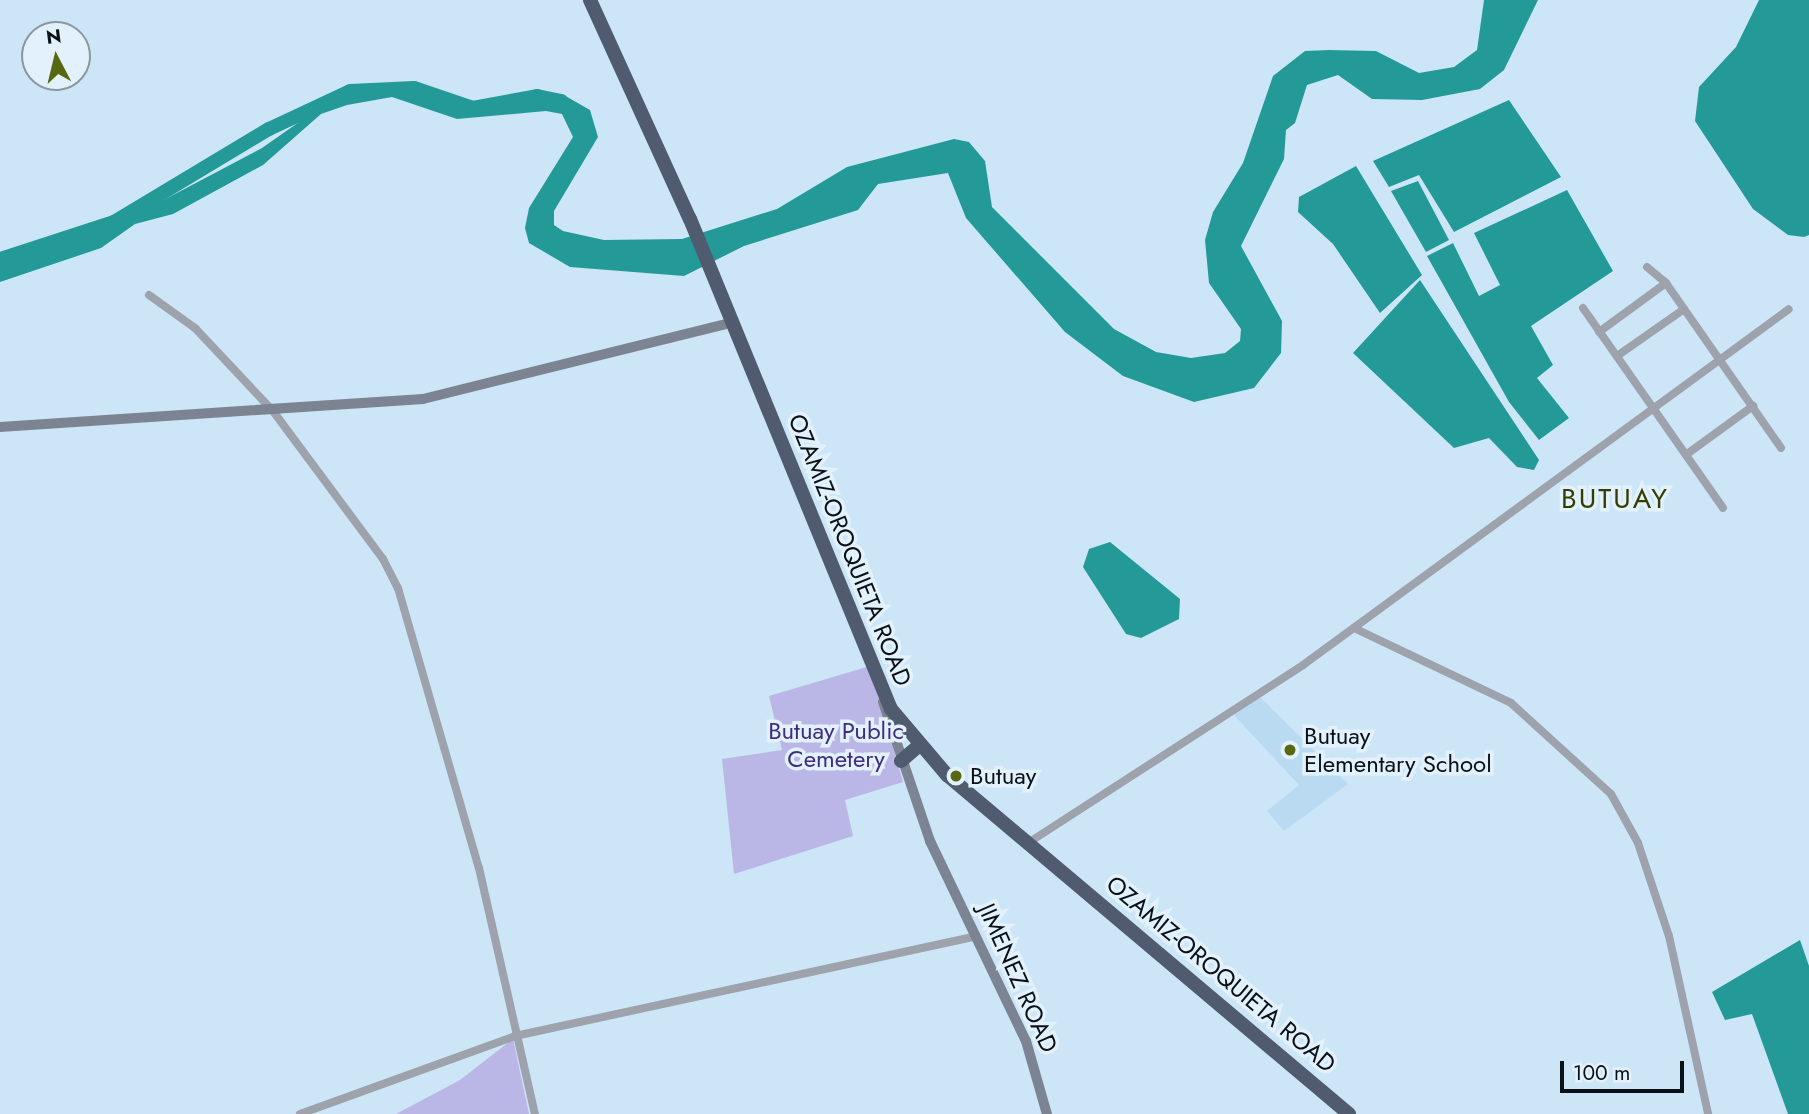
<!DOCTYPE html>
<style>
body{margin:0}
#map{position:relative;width:1809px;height:1114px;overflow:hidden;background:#cce5f7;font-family:Jost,sans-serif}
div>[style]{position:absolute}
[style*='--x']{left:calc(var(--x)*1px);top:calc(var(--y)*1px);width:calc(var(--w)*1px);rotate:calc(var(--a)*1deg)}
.built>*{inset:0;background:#badaf1}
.green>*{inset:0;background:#bab7e7}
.water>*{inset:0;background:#239a97}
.river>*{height:14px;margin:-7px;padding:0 7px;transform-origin:7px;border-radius:7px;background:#239a97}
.street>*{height:8px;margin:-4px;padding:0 4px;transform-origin:4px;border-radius:4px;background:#9da2ac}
.secondary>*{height:10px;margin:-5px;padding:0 5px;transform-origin:5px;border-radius:5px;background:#7c8392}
.highway>*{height:14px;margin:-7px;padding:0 7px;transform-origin:7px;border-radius:7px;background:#505b6f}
.dots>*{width:19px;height:19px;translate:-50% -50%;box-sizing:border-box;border:4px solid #e2f1fc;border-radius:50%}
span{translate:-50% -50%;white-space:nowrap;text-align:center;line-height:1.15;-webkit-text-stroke:7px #e2f1fc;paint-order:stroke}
.street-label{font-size:24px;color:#091117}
.park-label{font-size:24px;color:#3e2d7d}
.poi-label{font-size:24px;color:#091117}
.left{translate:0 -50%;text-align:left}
.quarter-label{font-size:28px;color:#333e02;letter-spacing:2px}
.north{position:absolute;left:21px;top:21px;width:70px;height:70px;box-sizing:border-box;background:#e2f1fc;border:2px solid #8b97a0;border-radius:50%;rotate:353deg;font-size:19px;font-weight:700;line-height:28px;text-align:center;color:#091117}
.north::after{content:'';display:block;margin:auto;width:24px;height:32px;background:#586811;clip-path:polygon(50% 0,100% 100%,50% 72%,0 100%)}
.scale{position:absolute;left:1560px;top:1061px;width:124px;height:32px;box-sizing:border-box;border:4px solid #091117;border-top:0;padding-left:9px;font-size:21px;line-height:24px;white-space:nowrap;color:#091117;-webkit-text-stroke:5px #e2f1fc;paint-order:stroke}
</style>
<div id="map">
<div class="built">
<i style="clip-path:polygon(1260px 697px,1348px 784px,1284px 831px,1267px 811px,1299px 785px,1234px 715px)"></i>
</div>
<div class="green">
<i style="clip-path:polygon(870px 666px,903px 782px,845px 800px,853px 836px,734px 874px,722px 759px,782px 750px,769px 696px)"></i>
<i style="clip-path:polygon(513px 1039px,529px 1114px,396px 1114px,460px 1080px)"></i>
</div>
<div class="water">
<i style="clip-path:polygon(1484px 0,1538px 0,1504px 70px,1480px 89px,1422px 100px,1372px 99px,1338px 75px,1307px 85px,1295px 123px,1286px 130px,1284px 159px,1241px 246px,1282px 321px,1281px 353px,1254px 388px,1194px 402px,1123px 376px,1065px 332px,966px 218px,948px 173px,878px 184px,858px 210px,744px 246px,684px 276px,570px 267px,529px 243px,525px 228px,529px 208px,573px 137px,562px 114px,546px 111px,457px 119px,392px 97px,347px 105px,321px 114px,263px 165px,173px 214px,135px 224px,101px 248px,0 282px,0 266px,137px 214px,262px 148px,332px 99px,375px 90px,411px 92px,470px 112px,562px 94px,590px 110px,598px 137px,554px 211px,554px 225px,563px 231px,604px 240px,682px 239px,777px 209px,847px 167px,954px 139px,969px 142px,985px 161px,992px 207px,1114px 329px,1156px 352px,1191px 358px,1225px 353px,1240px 341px,1241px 329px,1209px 283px,1205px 240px,1213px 212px,1243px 163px,1273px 76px,1305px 51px,1329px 50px,1376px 51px,1419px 73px,1454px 67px,1477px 50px)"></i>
<i style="clip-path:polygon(1759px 0,1809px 0,1809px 235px,1804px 237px,1788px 235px,1753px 209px,1695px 121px,1699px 87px,1736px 47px)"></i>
<i style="clip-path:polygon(1509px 100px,1561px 177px,1454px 232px,1419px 175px,1389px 187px,1373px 161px)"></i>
<i style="clip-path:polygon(1356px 166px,1422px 275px,1380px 313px,1333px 244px,1298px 212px,1299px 197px)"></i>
<i style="clip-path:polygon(1418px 181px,1449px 240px,1426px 252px,1391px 191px)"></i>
<i style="clip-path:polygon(1567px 190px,1613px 271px,1531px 326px,1553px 365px,1537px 378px,1569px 418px,1539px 440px,1509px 402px,1427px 256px,1453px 243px,1479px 296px,1500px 285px,1474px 233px)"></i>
<i style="clip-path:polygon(1420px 280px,1539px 460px,1534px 470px,1517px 467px,1489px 438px,1454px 448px,1353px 353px)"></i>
<i style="clip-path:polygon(1110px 542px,1180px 599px,1179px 619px,1141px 638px,1126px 634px,1083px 567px,1089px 549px)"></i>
<i style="clip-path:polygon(1800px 940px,1809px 966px,1809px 1114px,1788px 1114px,1752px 1014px,1725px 1020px,1712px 992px)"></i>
</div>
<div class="river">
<i style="--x:0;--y:259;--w:120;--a:-18"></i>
<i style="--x:114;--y:222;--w:181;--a:-31"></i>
<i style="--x:269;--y:129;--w:89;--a:-25.1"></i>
<i style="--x:350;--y:91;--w:64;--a:-2.7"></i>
<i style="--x:414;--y:88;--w:62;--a:18.7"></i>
<i style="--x:473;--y:108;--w:65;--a:-10.6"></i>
<i style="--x:537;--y:96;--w:25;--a:12"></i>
</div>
<div class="street">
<i style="--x:1647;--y:267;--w:25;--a:40"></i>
<i style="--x:1666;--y:283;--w:201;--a:55.1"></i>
<i style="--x:149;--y:295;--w:57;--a:35.7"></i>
<i style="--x:195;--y:328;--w:114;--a:46.8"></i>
<i style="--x:273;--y:411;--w:184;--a:53.4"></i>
<i style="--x:383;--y:559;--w:33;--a:63"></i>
<i style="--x:398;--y:588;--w:291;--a:73.9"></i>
<i style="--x:479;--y:868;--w:252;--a:77.2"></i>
<i style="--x:1583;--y:308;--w:244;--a:55"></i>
<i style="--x:1599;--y:332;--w:83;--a:-36.2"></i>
<i style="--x:1617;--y:356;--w:82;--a:-35"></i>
<i style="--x:1687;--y:454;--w:82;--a:-36"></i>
<i style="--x:1354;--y:628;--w:174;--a:25.5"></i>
<i style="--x:1511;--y:703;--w:135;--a:42.3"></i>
<i style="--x:1611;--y:794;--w:56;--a:61.1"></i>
<i style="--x:1638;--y:843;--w:98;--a:71.6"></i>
<i style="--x:1669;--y:936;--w:182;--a:77.6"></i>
<i style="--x:1028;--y:843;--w:328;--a:-32.9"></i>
<i style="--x:1303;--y:665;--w:602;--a:-36.22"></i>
<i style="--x:300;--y:1114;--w:229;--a:-19.9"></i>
<i style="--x:515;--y:1036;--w:472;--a:-12.2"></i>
</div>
<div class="secondary">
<i style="--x:0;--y:427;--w:424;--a:-3.8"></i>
<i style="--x:423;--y:399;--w:317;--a:-13.9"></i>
<i style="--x:883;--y:702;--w:147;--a:71.3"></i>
<i style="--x:930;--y:841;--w:222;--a:64.4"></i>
<i style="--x:1026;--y:1041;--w:76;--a:74"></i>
</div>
<div class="highway">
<i style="--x:590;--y:0;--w:241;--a:65.5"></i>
<i style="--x:690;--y:219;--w:530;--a:67.7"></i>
<i style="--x:891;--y:709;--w:87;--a:49.7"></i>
<i style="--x:947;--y:775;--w:526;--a:40.14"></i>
<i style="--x:901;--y:761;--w:23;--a:-41"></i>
</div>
<div class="dots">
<i style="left:1290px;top:750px;background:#586811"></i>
<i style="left:956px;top:776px;background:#586811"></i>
</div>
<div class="street-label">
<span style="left:850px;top:550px;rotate:68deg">OZAMIZ-OROQUIETA ROAD</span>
<span style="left:1221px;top:974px;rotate:40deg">OZAMIZ-OROQUIETA ROAD</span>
<span style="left:1018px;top:978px;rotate:66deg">JIMENEZ ROAD</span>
</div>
<div class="park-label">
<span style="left:836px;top:745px">Butuay Public<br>Cemetery</span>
</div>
<div class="poi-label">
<span class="left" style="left:1304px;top:750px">Butuay<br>Elementary School</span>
<span class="left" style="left:970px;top:776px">Butuay</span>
</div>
<div class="quarter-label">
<span style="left:1615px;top:499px">BUTUAY</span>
</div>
<div class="north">N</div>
<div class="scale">100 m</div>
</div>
